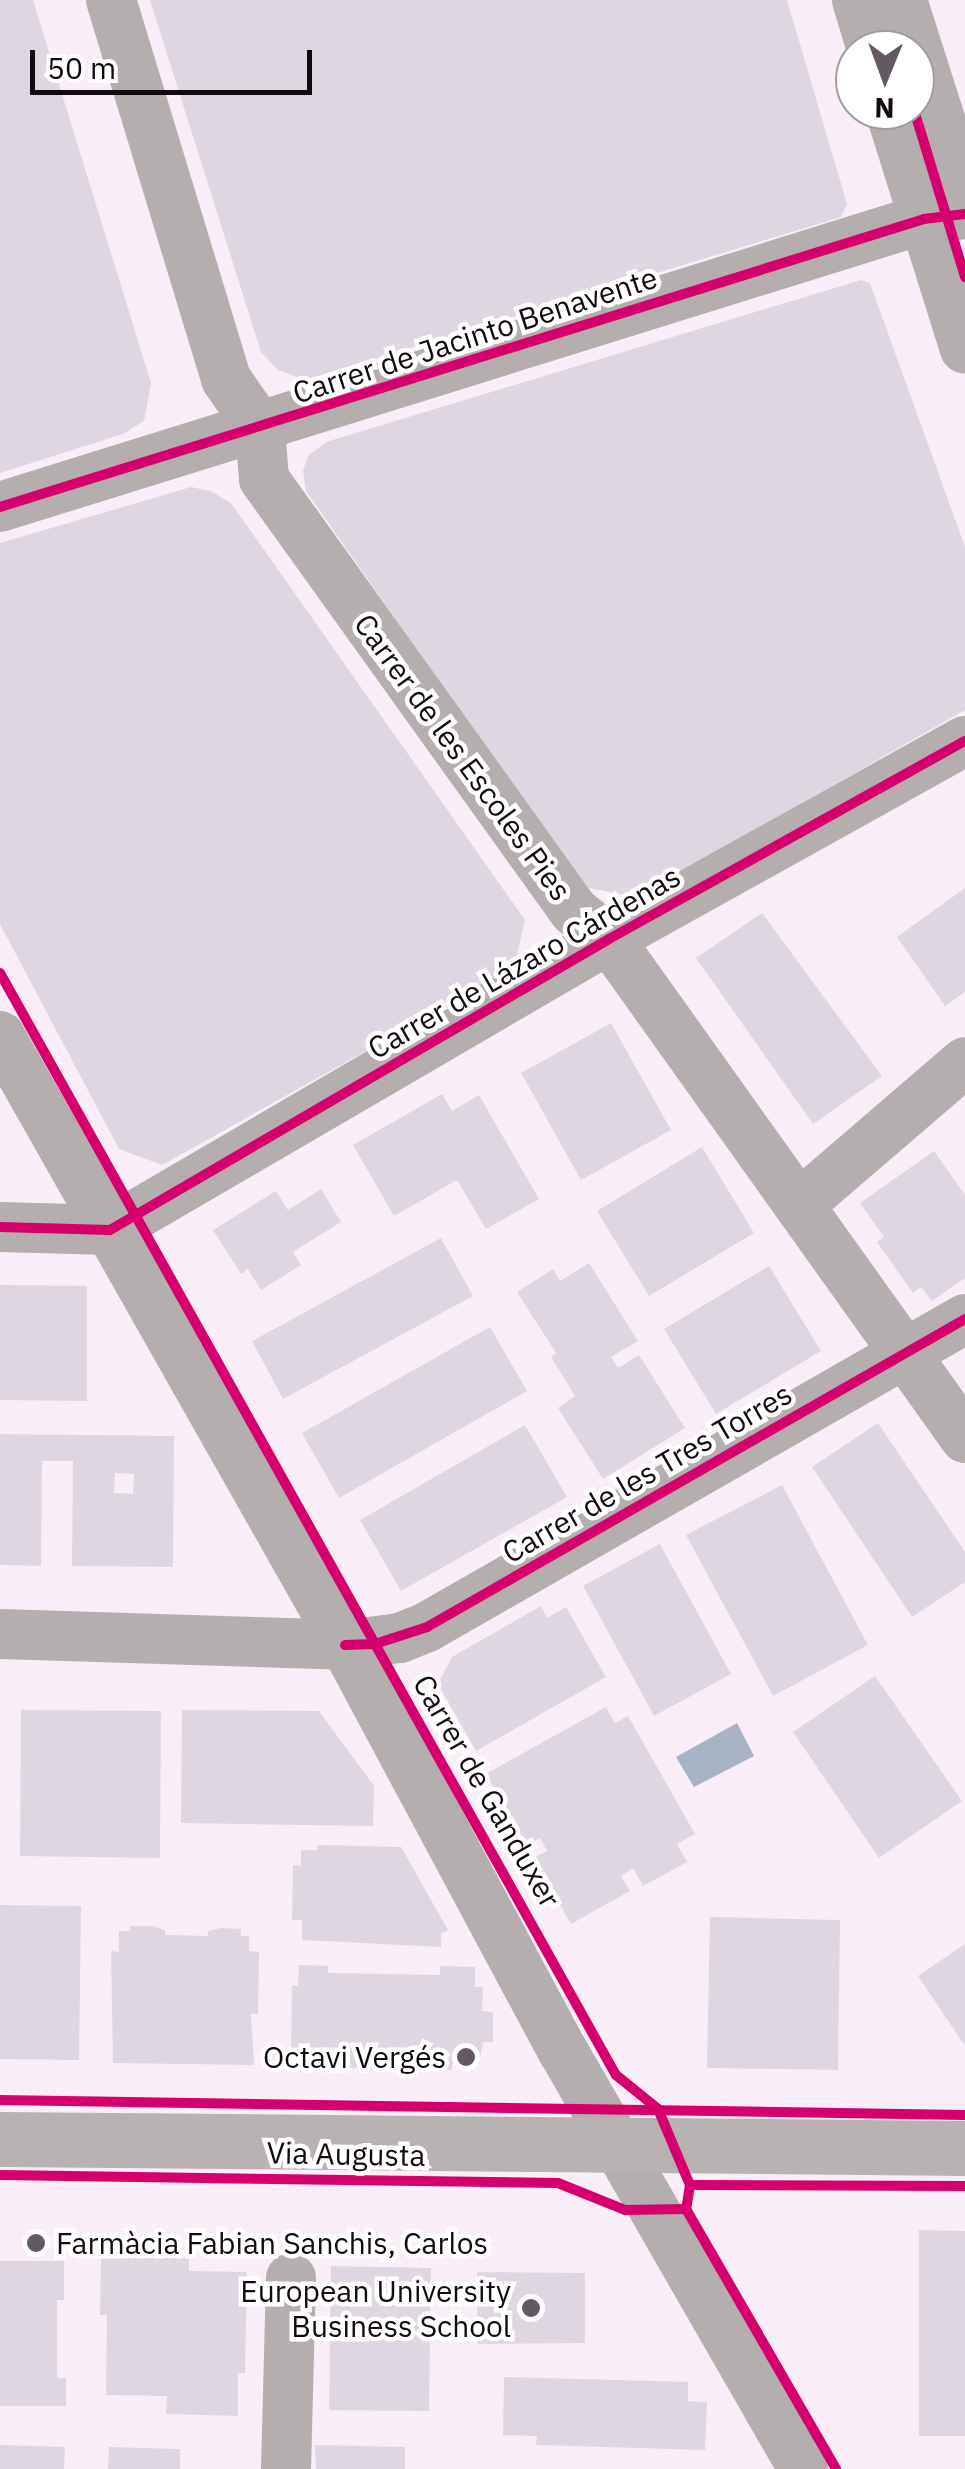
<!DOCTYPE html>
<meta charset="utf-8">
<style>
body{margin:0}
#map{position:relative;width:965px;height:2469px;overflow:hidden;background:#f9eef8;font-family:"IBM Plex Sans",sans-serif}
div>[style]{position:absolute}
[style*='--x']{left:calc(var(--x)*1px);top:calc(var(--y)*1px);width:calc(var(--w)*1px);rotate:calc(var(--a)*1deg)}
.water>*{inset:0;background:#a8b4c6}
.building>*{inset:0;background:#ded7e1}
.minor>*{height:50px;margin:-25px;padding:0 25px;transform-origin:25px;border-radius:25px;background:#b4aeaf}
.major>*{height:55px;margin:-27.5px;padding:0 27.5px;transform-origin:27.5px;border-radius:27.5px;background:#b8b2b3}
.cycleway>*{height:10px;margin:-5px;padding:0 5px;transform-origin:5px;border-radius:5px;background:#d6006c}
.dots>*{width:28px;height:28px;translate:-50% -50%;box-sizing:border-box;border:5px solid #fff;border-radius:50%}
span{translate:-50% -50%;white-space:nowrap;text-align:center;line-height:1.15;-webkit-text-stroke:9px #fff;paint-order:stroke}
.street-label{font-size:30px;color:#120911}
.poi-label{font-size:30px;color:#120911}
.right{translate:-100% -50%;text-align:right}
.left{translate:0 -50%;text-align:left}
.north{position:absolute;left:835px;top:30px;width:100px;height:100px;box-sizing:border-box;background:#fff;border:2px solid #a09da0;border-radius:50%;rotate:181deg;font-size:28px;font-weight:700;line-height:40px;text-align:center;color:#120911}
.north::after{content:'';display:block;margin:auto;width:35px;height:45px;background:#635962;clip-path:polygon(50% 0,100% 100%,50% 72%,0 100%)}
.scale{position:absolute;left:30px;top:50px;width:282px;height:45px;box-sizing:border-box;border:5px solid #120911;border-top:0;padding-left:12px;font-size:30px;line-height:35px;white-space:nowrap;color:#120911;-webkit-text-stroke:8px #fff;paint-order:stroke}
</style>
<div id="map">
<div class="water">
<i style="clip-path:polygon(737px 1723px,754px 1756px,694px 1787px,676px 1757px)"></i>
</div>
<div class="building">
<i style="clip-path:polygon(0 0,33px 0,151px 383px,144px 421px,123px 434px,0 473px)"></i>
<i style="clip-path:polygon(150px 0,787px 0,847px 204px,841px 217px,305px 380px,278px 370px,261px 352px)"></i>
<i style="clip-path:polygon(861px 280px,870px 283px,965px 547px,965px 710px,637px 897px,583px 887px,306px 491px,303px 471px,308px 456px,326px 442px)"></i>
<i style="clip-path:polygon(191px 487px,211px 491px,231px 503px,525px 920px,514px 968px,162px 1165px,119px 1149px,0 924px,0 543px)"></i>
<i style="clip-path:polygon(965px 888px,965px 992px,945px 1006px,897px 937px)"></i>
<i style="clip-path:polygon(762px 913px,882px 1076px,813px 1124px,696px 958px)"></i>
<i style="clip-path:polygon(611px 1023px,671px 1130px,581px 1180px,521px 1073px)"></i>
<i style="clip-path:polygon(442px 1094px,452px 1111px,479px 1095px,539px 1199px,486px 1229px,457px 1180px,394px 1216px,353px 1145px)"></i>
<i style="clip-path:polygon(702px 1147px,754px 1233px,649px 1296px,597px 1211px)"></i>
<i style="clip-path:polygon(934px 1151px,965px 1195px,965px 1278px,932px 1301px,921px 1287px,913px 1293px,877px 1242px,884px 1237px,860px 1203px)"></i>
<i style="clip-path:polygon(321px 1189px,341px 1222px,293px 1252px,301px 1265px,261px 1290px,248px 1269px,241px 1274px,213px 1230px,276px 1191px,288px 1210px)"></i>
<i style="clip-path:polygon(441px 1238px,473px 1296px,283px 1399px,252px 1341px)"></i>
<i style="clip-path:polygon(589px 1263px,638px 1341px,611px 1357px,618px 1368px,639px 1355px,685px 1428px,603px 1479px,558px 1408px,575px 1396px,551px 1357px,556px 1353px,517px 1292px,553px 1269px,560px 1281px)"></i>
<i style="clip-path:polygon(769px 1266px,821px 1351px,716px 1414px,664px 1329px)"></i>
<i style="clip-path:polygon(0 1285px,87px 1286px,87px 1401px,0 1400px)"></i>
<i style="clip-path:polygon(490px 1327px,527px 1391px,339px 1498px,302px 1433px)"></i>
<i style="clip-path:polygon(878px 1423px,965px 1552px,965px 1582px,912px 1617px,812px 1467px)"></i>
<i style="clip-path:polygon(525px 1425px,567px 1497px,401px 1591px,360px 1520px)"></i>
<i style="clip-path:polygon(evenodd,0 1434px,174px 1436px,173px 1567px,72px 1566px,73px 1461px,42px 1461px,41px 1566px,0 1565px,0 1434px,115px 1473px,134px 1474px,133px 1494px,114px 1493px,115px 1473px)"></i>
<i style="clip-path:polygon(782px 1485px,868px 1645px,773px 1696px,686px 1535px)"></i>
<i style="clip-path:polygon(660px 1544px,731px 1674px,654px 1716px,583px 1586px)"></i>
<i style="clip-path:polygon(541px 1606px,547px 1618px,566px 1607px,606px 1677px,476px 1751px,438px 1684px,452px 1657px)"></i>
<i style="clip-path:polygon(875px 1676px,962px 1801px,879px 1858px,793px 1732px)"></i>
<i style="clip-path:polygon(606px 1707px,615px 1723px,628px 1716px,695px 1834px,677px 1844px,687px 1862px,643px 1886px,633px 1868px,621px 1876px,630px 1891px,571px 1924px,533px 1858px,547px 1851px,540px 1838px,527px 1845px,486px 1774px)"></i>
<i style="clip-path:polygon(21px 1710px,161px 1711px,160px 1858px,20px 1856px)"></i>
<i style="clip-path:polygon(182px 1710px,319px 1711px,374px 1786px,373px 1826px,181px 1823px)"></i>
<i style="clip-path:polygon(317px 1845px,401px 1847px,448px 1930px,441px 1934px,441px 1947px,302px 1940px,302px 1920px,292px 1920px,293px 1865px,301px 1866px,301px 1850px,317px 1850px)"></i>
<i style="clip-path:polygon(0 1905px,81px 1906px,79px 2060px,0 2059px)"></i>
<i style="clip-path:polygon(710px 1917px,840px 1920px,838px 2070px,707px 2068px)"></i>
<i style="clip-path:polygon(130px 1926px,152px 1926px,165px 1930px,165px 1935px,208px 1936px,208px 1931px,221px 1928px,241px 1929px,241px 1936px,249px 1936px,249px 1951px,259px 1952px,258px 2014px,251px 2014px,254px 2065px,113px 2063px,111px 1951px,119px 1952px,119px 1931px,130px 1931px)"></i>
<i style="clip-path:polygon(965px 1944px,965px 2046px,918px 1976px)"></i>
<i style="clip-path:polygon(299px 1965px,328px 1966px,328px 1973px,440px 1975px,440px 1966px,475px 1967px,475px 1987px,483px 1987px,482px 2011px,493px 2012px,493px 2042px,483px 2042px,479px 2064px,452px 2064px,452px 2070px,387px 2069px,383px 2064px,383px 2069px,319px 2067px,319px 2061px,291px 2061px,292px 1985px,298px 1986px)"></i>
<i style="clip-path:polygon(919px 2230px,965px 2231px,965px 2436px,919px 2436px)"></i>
<i style="clip-path:polygon(101px 2256px,189px 2257px,189px 2271px,247px 2272px,245px 2373px,238px 2373px,238px 2416px,166px 2414px,167px 2396px,106px 2395px,107px 2315px,100px 2315px)"></i>
<i style="clip-path:polygon(0 2261px,64px 2261px,64px 2300px,57px 2300px,57px 2378px,66px 2378px,66px 2406px,0 2406px)"></i>
<i style="clip-path:polygon(331px 2266px,431px 2268px,429px 2411px,329px 2410px)"></i>
<i style="clip-path:polygon(477px 2272px,585px 2273px,585px 2343px,477px 2344px)"></i>
<i style="clip-path:polygon(504px 2377px,688px 2382px,688px 2401px,707px 2402px,705px 2450px,536px 2445px,537px 2436px,503px 2435px)"></i>
<i style="clip-path:polygon(0 2445px,65px 2447px,64px 2469px,0 2469px)"></i>
<i style="clip-path:polygon(315px 2445px,405px 2447px,405px 2469px,316px 2469px)"></i>
<i style="clip-path:polygon(109px 2447px,180px 2449px,180px 2469px,108px 2469px)"></i>
</div>
<div class="minor">
<i style="--x:111;--y:0;--w:396;--a:73.1"></i>
<i style="--x:226;--y:379;--w:60;--a:55.2"></i>
<i style="--x:260;--y:428;--w:51;--a:85.5"></i>
<i style="--x:264;--y:479;--w:532;--a:54.34"></i>
<i style="--x:574;--y:911;--w:45;--a:38.7"></i>
<i style="--x:609;--y:939;--w:613;--a:54.49"></i>
<i style="--x:857;--y:0;--w:52;--a:73.3"></i>
<i style="--x:902;--y:0;--w:208;--a:72.3"></i>
<i style="--x:890;--y:110;--w:250;--a:72.6"></i>
<i style="--x:0;--y:507;--w:968;--a:-17.31"></i>
<i style="--x:924;--y:219;--w:41;--a:-7"></i>
<i style="--x:0;--y:1036;--w:700;--a:60.47"></i>
<i style="--x:345;--y:1645;--w:461;--a:61.8"></i>
<i style="--x:563;--y:2051;--w:482;--a:60.1"></i>
<i style="--x:799;--y:1205;--w:219;--a:-40.7"></i>
<i style="--x:0;--y:1227;--w:110;--a:1.6"></i>
<i style="--x:110;--y:1230;--w:578;--a:-30.25"></i>
<i style="--x:609;--y:939;--w:407;--a:-29.1"></i>
<i style="--x:0;--y:1634;--w:345;--a:1.8"></i>
<i style="--x:345;--y:1645;--w:55;--a:-7.3"></i>
<i style="--x:400;--y:1638;--w:29;--a:-22"></i>
<i style="--x:427;--y:1627;--w:620;--a:-29.79"></i>
<i style="--x:286;--y:2469;--w:191;--a:-88.5"></i>
</div>
<div class="major">
<i style="--x:0;--y:2139;--w:965;--a:0.53"></i>
</div>
<div class="cycleway">
<i style="--x:914;--y:110;--w:175;--a:73"></i>
<i style="--x:0;--y:507;--w:968;--a:-17.31"></i>
<i style="--x:924;--y:219;--w:41;--a:-7"></i>
<i style="--x:0;--y:973;--w:1262;--a:60.8"></i>
<i style="--x:616;--y:2075;--w:54;--a:39"></i>
<i style="--x:658;--y:2109;--w:82;--a:67.2"></i>
<i style="--x:690;--y:2185;--w:24;--a:99"></i>
<i style="--x:686;--y:2209;--w:300;--a:60"></i>
<i style="--x:0;--y:1227;--w:110;--a:1.6"></i>
<i style="--x:110;--y:1230;--w:578;--a:-30.25"></i>
<i style="--x:609;--y:939;--w:407;--a:-29.1"></i>
<i style="--x:345;--y:1645;--w:30;--a:-2"></i>
<i style="--x:375;--y:1644;--w:55;--a:-18.1"></i>
<i style="--x:427;--y:1627;--w:620;--a:-29.79"></i>
<i style="--x:0;--y:2100;--w:965;--a:0.89"></i>
<i style="--x:0;--y:2175;--w:558;--a:0.82"></i>
<i style="--x:558;--y:2183;--w:72;--a:21.9"></i>
<i style="--x:625;--y:2210;--w:61;--a:-0.9"></i>
<i style="--x:690;--y:2185;--w:275;--a:0.2"></i>
</div>
<div class="dots">
<i style="left:466px;top:2057px;background:#635962"></i>
<i style="left:36px;top:2243px;background:#635962"></i>
<i style="left:531px;top:2308px;background:#635962"></i>
</div>
<div class="street-label">
<span style="left:475px;top:335px;rotate:-18deg">Carrer de Jacinto Benavente</span>
<span style="left:463px;top:757px;rotate:54deg">Carrer de les Escoles Pies</span>
<span style="left:524px;top:962px;rotate:-30deg">Carrer de Lázaro Cárdenas</span>
<span style="left:647px;top:1473px;rotate:-30deg">Carrer de les Tres Torres</span>
<span style="left:487px;top:1791px;rotate:60deg">Carrer de Ganduxer</span>
<span style="left:346px;top:2154px;rotate:1deg">Via Augusta</span>
</div>
<div class="poi-label">
<span class="right" style="left:446px;top:2057px">Octavi Vergés</span>
<span class="left" style="left:56px;top:2243px">Farmàcia Fabian Sanchis, Carlos</span>
<span class="right" style="left:511px;top:2308px">European University<br>Business School</span>
</div>
<div class="north">N</div>
<div class="scale">50 m</div>
</div>
